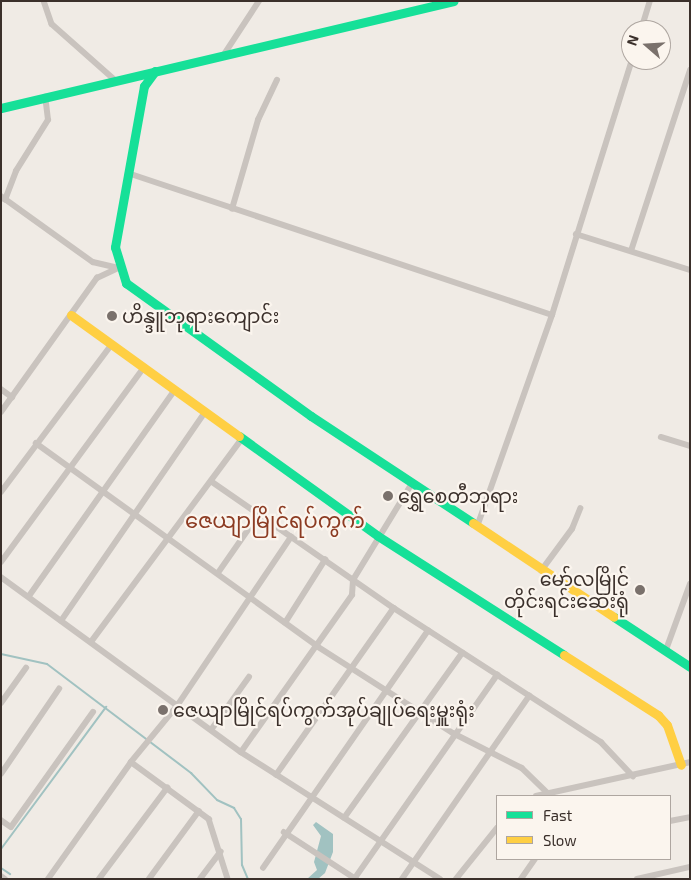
<!DOCTYPE html>
<meta charset="utf-8">
<style>
body{margin:0}
#map{position:relative;width:691px;height:880px;overflow:hidden;background:#f0ebe5;font-family:"Exo 2","Noto Sans Myanmar",sans-serif}
div>[style]{position:absolute}
[style*='--x']{left:calc(var(--x)*1px);top:calc(var(--y)*1px);width:calc(var(--w)*1px);rotate:calc(var(--a)*1deg)}
.water>*{inset:0;background:#a1c2c1}
.stream>*{height:2px;margin:-1px;padding:0 1px;transform-origin:1px;border-radius:1px;background:#a1c2c1}
.street>*{height:5.5px;margin:-2.75px;padding:0 2.75px;transform-origin:2.75px;border-radius:2.75px;background:#c9c3be}
.fast>*{height:9px;margin:-4.5px;padding:0 4.5px;transform-origin:4.5px;border-radius:4.5px;background:#16e098}
.slow>*{height:9px;margin:-4.5px;padding:0 4.5px;transform-origin:4.5px;border-radius:4.5px;background:#ffcf43}
.dots>*{width:14px;height:14px;translate:-50% -50%;box-sizing:border-box;border:2px solid #fbf5ee;border-radius:50%}
span{translate:-50% -50%;white-space:nowrap;text-align:center;line-height:1.15;-webkit-text-stroke:4.5px #fbf5ee;paint-order:stroke}
.poi-label{font-size:19px;color:#3b302b}
.left{translate:0 -50%;text-align:left}
.right{translate:-100% -50%;text-align:right}
.quarter-label{font-size:21px;color:#8c3b22}
.frame{position:absolute;inset:0;border:2px solid #3b302b;pointer-events:none}
.legend{position:absolute;left:496px;top:795px;width:175px;height:65px;box-sizing:border-box;background:#fbf5ee;border:1px solid #aea6a0;margin:0;padding:6px 9px;list-style:none;font-size:15px;color:#3b302b}
.legend li{display:flex;align-items:center;gap:10px;height:25px}
.legend b{width:25px;border:1px solid #aea6a0}
.north{position:absolute;left:621px;top:20px;width:50px;height:50px;box-sizing:border-box;background:#fbf5ee;border:1px solid #aea6a0;border-radius:50%;rotate:289deg;font-size:14px;font-weight:700;line-height:20px;text-align:center;color:#3b302b}
.north::after{content:'';display:block;margin:auto;width:18px;height:22px;background:#7a716c;clip-path:polygon(50% 0,100% 100%,50% 72%,0 100%)}
</style>
<div id="map">
<div class="water">
<i style="clip-path:polygon(316px 822px,333px 834px,333px 852px,325px 873px,318px 879px,307px 879px,317px 870px,314px 862px,321px 836px,313px 825px)"></i>
</div>
<div class="stream">
<i style="--x:1;--y:654;--w:47;--a:12.3"></i>
<i style="--x:47;--y:664;--w:181;--a:37.1"></i>
<i style="--x:191;--y:773;--w:37;--a:46"></i>
<i style="--x:217;--y:800;--w:19;--a:25"></i>
<i style="--x:234;--y:808;--w:13;--a:58"></i>
<i style="--x:241;--y:819;--w:46;--a:88.8"></i>
<i style="--x:242;--y:865;--w:15;--a:67"></i>
<i style="--x:1;--y:849;--w:177;--a:-53.5"></i>
<i style="--x:1;--y:868;--w:11;--a:34"></i>
</div>
<div class="street">
<i style="--x:44;--y:1;--w:24;--a:71"></i>
<i style="--x:52;--y:24;--w:84;--a:41.6"></i>
<i style="--x:641;--y:30;--w:30;--a:-73"></i>
<i style="--x:225;--y:53;--w:62;--a:-56.8"></i>
<i style="--x:128;--y:173;--w:447;--a:18.5"></i>
<i style="--x:1;--y:196;--w:113;--a:35.7"></i>
<i style="--x:93;--y:262;--w:26;--a:13"></i>
<i style="--x:5;--y:200;--w:31;--a:-69"></i>
<i style="--x:16;--y:171;--w:60;--a:-57.9"></i>
<i style="--x:48;--y:120;--w:23;--a:-97"></i>
<i style="--x:232;--y:209;--w:93;--a:-73.7"></i>
<i style="--x:258;--y:120;--w:44;--a:-64.6"></i>
<i style="--x:576;--y:234;--w:120;--a:17.5"></i>
<i style="--x:631;--y:251;--w:190;--a:-71.9"></i>
<i style="--x:1;--y:389;--w:14;--a:36"></i>
<i style="--x:1;--y:412;--w:165;--a:-54.4"></i>
<i style="--x:97;--y:278;--w:23;--a:-25"></i>
<i style="--x:661;--y:437;--w:30;--a:17"></i>
<i style="--x:36;--y:443;--w:347;--a:35.8"></i>
<i style="--x:317;--y:646;--w:161;--a:32.6"></i>
<i style="--x:453;--y:733;--w:77;--a:26.9"></i>
<i style="--x:522;--y:768;--w:36;--a:44"></i>
<i style="--x:211;--y:481;--w:223;--a:34.8"></i>
<i style="--x:394;--y:608;--w:247;--a:32.9"></i>
<i style="--x:601;--y:742;--w:47;--a:46.7"></i>
<i style="--x:1;--y:492;--w:185;--a:-53.1"></i>
<i style="--x:477;--y:527;--w:225;--a:-70.5"></i>
<i style="--x:552;--y:315;--w:267;--a:-72.6"></i>
<i style="--x:1;--y:562;--w:242;--a:-53.7"></i>
<i style="--x:541;--y:571;--w:52;--a:-53.6"></i>
<i style="--x:572;--y:529;--w:22;--a:-68"></i>
<i style="--x:218;--y:573;--w:72;--a:-55.2"></i>
<i style="--x:1;--y:577;--w:297;--a:36.1"></i>
<i style="--x:241;--y:752;--w:236;--a:32.5"></i>
<i style="--x:29;--y:596;--w:252;--a:-54.7"></i>
<i style="--x:61;--y:621;--w:254;--a:-55.4"></i>
<i style="--x:285;--y:623;--w:75;--a:-57.6"></i>
<i style="--x:91;--y:642;--w:253;--a:-53.4"></i>
<i style="--x:666;--y:650;--w:70;--a:-70"></i>
<i style="--x:1;--y:703;--w:43;--a:-54.5"></i>
<i style="--x:211;--y:730;--w:65;--a:-54.4"></i>
<i style="--x:241;--y:752;--w:192;--a:-54.7"></i>
<i style="--x:352;--y:595;--w:15;--a:-86"></i>
<i style="--x:353;--y:580;--w:111;--a:-58.6"></i>
<i style="--x:131;--y:762;--w:97;--a:36.2"></i>
<i style="--x:209;--y:819;--w:63;--a:72.4"></i>
<i style="--x:1;--y:774;--w:103;--a:-55.7"></i>
<i style="--x:276;--y:775;--w:204;--a:-54.8"></i>
<i style="--x:536;--y:796;--w:158;--a:-12.4"></i>
<i style="--x:344;--y:818;--w:203;--a:-54.4"></i>
<i style="--x:1;--y:820;--w:12;--a:35"></i>
<i style="--x:11;--y:827;--w:141;--a:-54.5"></i>
<i style="--x:670;--y:821;--w:20;--a:-11"></i>
<i style="--x:284;--y:832;--w:86;--a:33.1"></i>
<i style="--x:263;--y:868;--w:289;--a:-55.2"></i>
<i style="--x:1;--y:876;--w:5;--a:37"></i>
<i style="--x:355;--y:878;--w:248;--a:-55"></i>
<i style="--x:48;--y:879;--w:143;--a:-54.6"></i>
<i style="--x:131;--y:762;--w:72;--a:-50.6"></i>
<i style="--x:177;--y:706;--w:204;--a:-56"></i>
<i style="--x:99;--y:879;--w:114;--a:-53.2"></i>
<i style="--x:149;--y:879;--w:84;--a:-53.7"></i>
<i style="--x:200;--y:879;--w:34;--a:-53"></i>
<i style="--x:402;--y:879;--w:223;--a:-55.2"></i>
<i style="--x:456;--y:879;--w:65;--a:-51.2"></i>
<i style="--x:521;--y:879;--w:24;--a:-55"></i>
<i style="--x:637;--y:879;--w:54;--a:-12.8"></i>
</div>
<div class="fast">
<i style="--x:155;--y:71;--w:19;--a:126"></i>
<i style="--x:144;--y:86;--w:164;--a:100.2"></i>
<i style="--x:115;--y:247;--w:38;--a:73"></i>
<i style="--x:126;--y:283;--w:228;--a:35.7"></i>
<i style="--x:311;--y:416;--w:194;--a:33.4"></i>
<i style="--x:1;--y:108;--w:465;--a:-13.3"></i>
<i style="--x:239;--y:436;--w:171;--a:35.7"></i>
<i style="--x:378;--y:536;--w:221;--a:32.6"></i>
<i style="--x:614;--y:617;--w:91;--a:33.3"></i>
</div>
<div class="slow">
<i style="--x:71;--y:315;--w:207;--a:35.8"></i>
<i style="--x:473;--y:523;--w:169;--a:33.7"></i>
<i style="--x:564;--y:655;--w:112;--a:32.6"></i>
<i style="--x:658;--y:715;--w:13;--a:48"></i>
<i style="--x:667;--y:725;--w:42;--a:70.7"></i>
</div>
<div class="dots">
<i style="left:112px;top:316px;background:#7a716c"></i>
<i style="left:388px;top:496px;background:#7a716c"></i>
<i style="left:640px;top:590px;background:#7a716c"></i>
<i style="left:163px;top:710px;background:#7a716c"></i>
</div>
<div class="poi-label">
<span class="left" style="left:122px;top:316px">ဟိန္ဒူဘုရားကျောင်း</span>
<span class="left" style="left:398px;top:496px">ရွှေစေတီဘုရား</span>
<span class="right" style="left:629px;top:590px">မော်လမြိုင်<br>တိုင်းရင်းဆေးရုံ</span>
<span class="left" style="left:173px;top:710px">ဇေယျာမြိုင်ရပ်ကွက်အုပ်ချုပ်ရေးမှူးရုံး</span>
</div>
<div class="quarter-label">
<span style="left:275px;top:520px">ဇေယျာမြိုင်ရပ်ကွက်</span>
</div>
<div class="frame"></div>
<ul class="legend">
<li><b style="height:6px;background:#16e098"></b>Fast</li>
<li><b style="height:6px;background:#ffcf43"></b>Slow</li>
</ul>
<div class="north">N</div>
</div>
